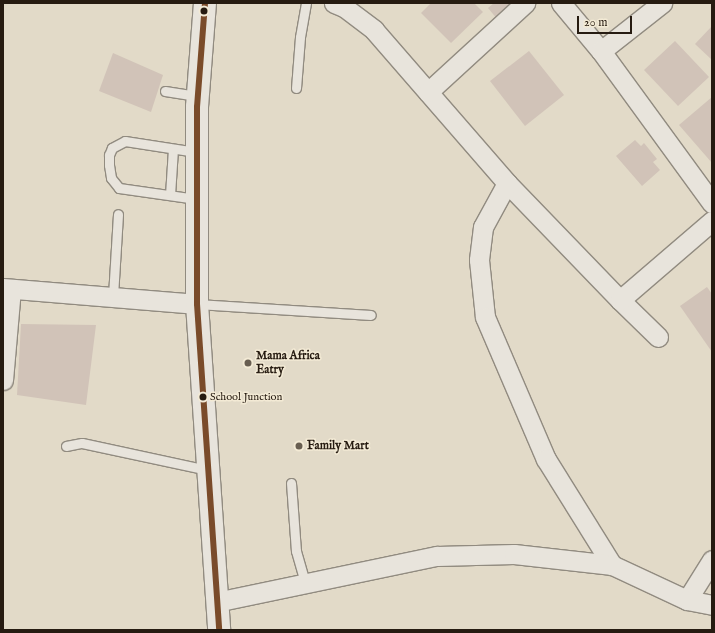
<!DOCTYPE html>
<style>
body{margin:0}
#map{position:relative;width:715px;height:633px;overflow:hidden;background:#e2dac8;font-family:"IM FELL English",serif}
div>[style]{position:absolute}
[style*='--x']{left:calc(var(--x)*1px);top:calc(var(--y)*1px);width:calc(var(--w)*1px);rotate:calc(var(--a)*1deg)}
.building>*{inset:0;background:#d1c3b8}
.roads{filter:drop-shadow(1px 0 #918b80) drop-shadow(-1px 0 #918b80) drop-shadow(0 1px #918b80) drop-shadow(0 -1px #918b80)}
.lane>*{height:9px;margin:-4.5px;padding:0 4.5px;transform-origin:4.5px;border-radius:4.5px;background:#e8e4dc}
.street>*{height:19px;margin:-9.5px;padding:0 9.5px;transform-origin:9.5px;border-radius:9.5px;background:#e8e4dc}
.secondary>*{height:22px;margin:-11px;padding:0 11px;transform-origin:11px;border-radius:11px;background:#e8e4dc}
.bus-1>*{height:6px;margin:-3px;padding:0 3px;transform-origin:3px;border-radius:3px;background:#7a4b2a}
.dots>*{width:11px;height:11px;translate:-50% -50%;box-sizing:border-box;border:2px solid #f3ead5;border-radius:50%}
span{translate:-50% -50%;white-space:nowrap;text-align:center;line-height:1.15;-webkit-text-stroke:3px #f3ead5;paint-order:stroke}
.bus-label{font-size:11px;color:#261b11}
.left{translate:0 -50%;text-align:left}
.poi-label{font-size:12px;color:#261b11;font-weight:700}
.frame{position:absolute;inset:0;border:4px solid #261b11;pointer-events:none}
.scale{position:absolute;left:577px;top:16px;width:55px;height:18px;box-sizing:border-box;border:2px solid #261b11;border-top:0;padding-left:5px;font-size:12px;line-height:14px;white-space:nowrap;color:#261b11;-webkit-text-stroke:3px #f3ead5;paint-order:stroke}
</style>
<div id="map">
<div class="building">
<i style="clip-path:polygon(431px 3px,474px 3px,483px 12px,451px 43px,421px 13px)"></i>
<i style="clip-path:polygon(494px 3px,515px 3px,498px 20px,488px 8px)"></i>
<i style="clip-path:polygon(712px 26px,712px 60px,695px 44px)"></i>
<i style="clip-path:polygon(675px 41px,709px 77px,678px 106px,644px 70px)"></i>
<i style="clip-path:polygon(529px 51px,564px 95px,525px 126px,490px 81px)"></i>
<i style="clip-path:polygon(113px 53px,163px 75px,151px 112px,99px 91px)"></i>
<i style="clip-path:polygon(712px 97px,712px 163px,679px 125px)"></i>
<i style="clip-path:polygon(635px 140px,641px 146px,644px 143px,657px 159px,653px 162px,660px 170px,642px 186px,616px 156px)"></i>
<i style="clip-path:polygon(707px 287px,712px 294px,712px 352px,680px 306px)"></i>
<i style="clip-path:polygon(21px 324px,96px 325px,86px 405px,17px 395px)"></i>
</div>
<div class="roads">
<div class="lane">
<i style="--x:296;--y:88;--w:51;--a:-85.5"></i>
<i style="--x:300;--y:37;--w:35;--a:-80"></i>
<i style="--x:165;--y:91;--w:32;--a:9"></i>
<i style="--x:196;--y:152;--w:72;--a:-171.2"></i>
<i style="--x:125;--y:141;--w:15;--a:152"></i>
<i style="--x:112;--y:148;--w:8;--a:113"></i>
<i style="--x:109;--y:155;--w:10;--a:90"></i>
<i style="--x:109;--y:165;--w:13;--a:81"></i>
<i style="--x:111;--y:178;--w:13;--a:51"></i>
<i style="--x:119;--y:188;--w:78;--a:8.1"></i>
<i style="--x:170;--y:195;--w:46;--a:-86.3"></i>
<i style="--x:113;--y:296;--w:82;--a:-86.5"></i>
<i style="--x:197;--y:304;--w:174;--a:3.6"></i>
<i style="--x:66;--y:446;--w:16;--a:-11"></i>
<i style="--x:82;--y:443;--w:129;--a:12.1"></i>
<i style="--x:291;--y:483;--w:68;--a:85.8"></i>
<i style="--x:296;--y:551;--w:33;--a:74"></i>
</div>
<div class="street">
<i style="--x:334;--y:3;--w:11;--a:22"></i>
<i style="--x:344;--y:7;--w:38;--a:37"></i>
<i style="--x:374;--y:30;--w:203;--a:49"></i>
<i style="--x:507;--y:183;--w:163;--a:46"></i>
<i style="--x:620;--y:300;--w:53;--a:44.2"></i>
<i style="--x:561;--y:3;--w:62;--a:50.2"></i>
<i style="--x:601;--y:51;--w:188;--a:53.9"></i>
<i style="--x:601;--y:51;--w:78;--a:-38.2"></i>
<i style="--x:428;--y:92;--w:132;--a:-42.5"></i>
<i style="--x:507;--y:183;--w:50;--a:118.6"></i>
<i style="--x:483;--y:227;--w:33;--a:97"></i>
<i style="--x:479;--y:260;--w:57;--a:84"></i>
<i style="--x:485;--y:317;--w:155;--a:66.8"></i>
<i style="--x:546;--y:459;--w:125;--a:58.1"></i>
<i style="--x:3;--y:288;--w:195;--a:4.7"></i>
<i style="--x:620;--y:300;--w:121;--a:-40.7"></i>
<i style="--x:3;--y:380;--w:91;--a:-85"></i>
<i style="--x:687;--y:600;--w:47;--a:-58"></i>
<i style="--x:216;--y:602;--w:226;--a:-11.8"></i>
<i style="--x:437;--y:556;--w:77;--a:-1.5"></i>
<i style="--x:514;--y:554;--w:99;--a:6.4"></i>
<i style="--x:612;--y:565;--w:83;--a:25"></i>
<i style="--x:687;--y:600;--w:25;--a:11"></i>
</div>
<div class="secondary">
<i style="--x:205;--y:3;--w:104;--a:94.4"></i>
<i style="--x:197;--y:107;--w:197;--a:90"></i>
<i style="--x:197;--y:304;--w:327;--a:86.1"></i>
</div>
</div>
<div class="bus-1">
<i style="--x:205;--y:3;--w:104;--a:94.4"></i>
<i style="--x:197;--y:107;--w:197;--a:90"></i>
<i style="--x:197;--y:304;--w:327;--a:86.1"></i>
</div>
<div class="dots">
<i style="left:204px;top:11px;background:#261b11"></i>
<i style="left:248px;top:363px;background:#685e51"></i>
<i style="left:203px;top:397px;background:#261b11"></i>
<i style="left:299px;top:446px;background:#685e51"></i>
</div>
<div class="bus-label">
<span class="left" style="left:210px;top:397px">School Junction</span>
</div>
<div class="poi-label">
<span class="left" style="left:256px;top:363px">Mama Africa<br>Eatry</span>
<span class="left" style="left:307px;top:446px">Family Mart</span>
</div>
<div class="frame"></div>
<div class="scale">20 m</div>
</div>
